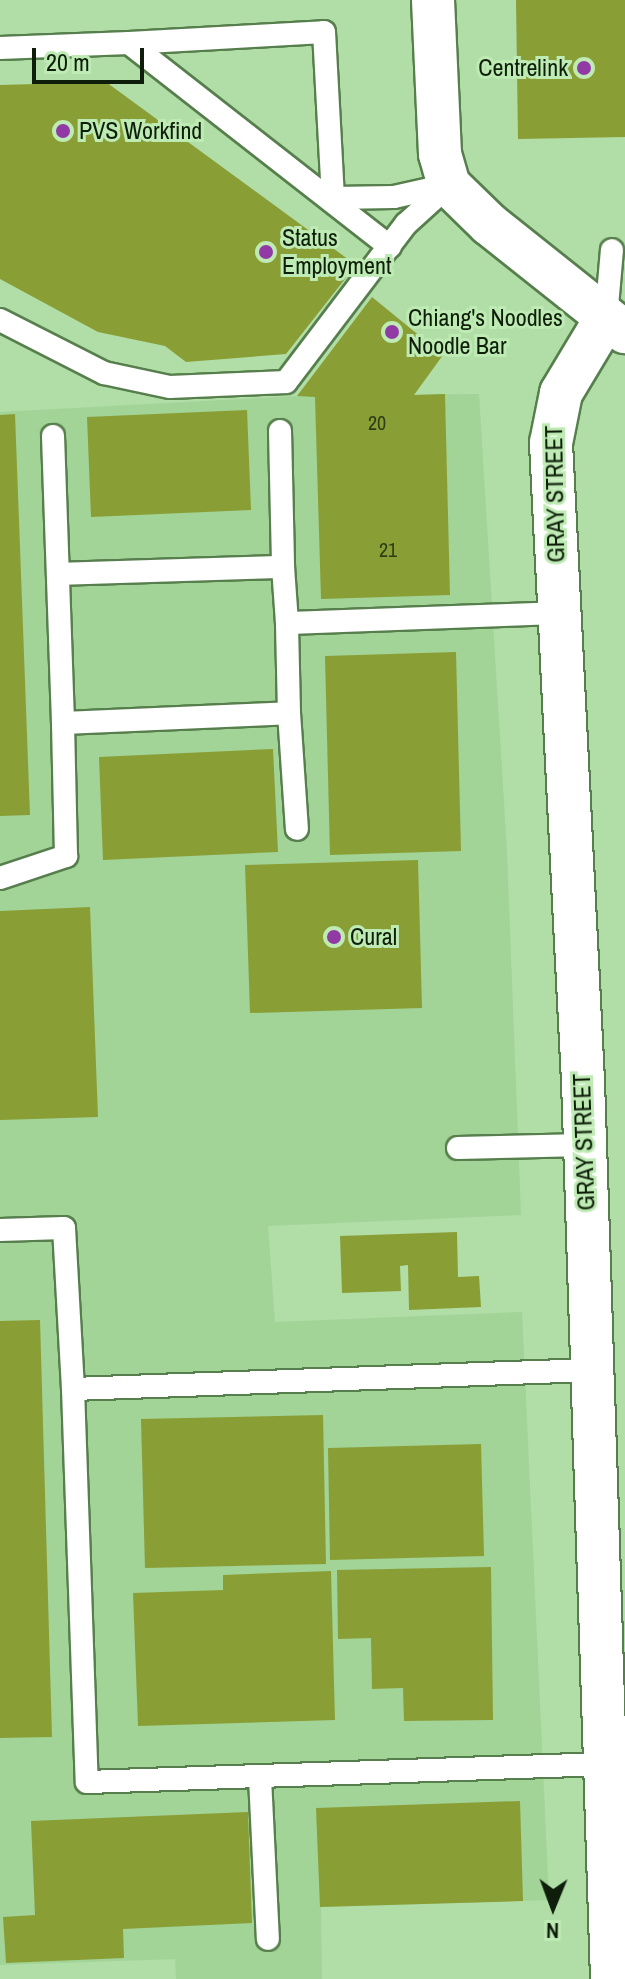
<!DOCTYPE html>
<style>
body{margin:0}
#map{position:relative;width:625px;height:1979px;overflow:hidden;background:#b1dda7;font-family:"Archivo Narrow",sans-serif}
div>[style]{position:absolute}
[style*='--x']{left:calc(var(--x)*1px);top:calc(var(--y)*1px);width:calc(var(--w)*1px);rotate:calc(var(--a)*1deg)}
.built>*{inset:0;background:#a2d397}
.building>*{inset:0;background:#8a9e36}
.roads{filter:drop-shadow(2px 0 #577f4d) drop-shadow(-2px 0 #577f4d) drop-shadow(0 2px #577f4d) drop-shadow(0 -2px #577f4d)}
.lane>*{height:22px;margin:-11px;padding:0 11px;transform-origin:11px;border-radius:11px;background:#fff}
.street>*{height:42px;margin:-21px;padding:0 21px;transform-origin:21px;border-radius:21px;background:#fff}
.dots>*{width:22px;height:22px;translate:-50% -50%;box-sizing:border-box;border:4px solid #beeab3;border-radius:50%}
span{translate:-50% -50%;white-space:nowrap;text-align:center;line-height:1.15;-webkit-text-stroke:6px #beeab3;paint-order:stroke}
.number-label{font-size:20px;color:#2d3e15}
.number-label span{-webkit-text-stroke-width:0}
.poi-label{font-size:24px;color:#0e1e0a}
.right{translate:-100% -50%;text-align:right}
.left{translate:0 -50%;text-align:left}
.street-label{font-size:24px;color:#0e1e0a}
.north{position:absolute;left:513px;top:1867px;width:80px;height:80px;-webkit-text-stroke:6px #beeab3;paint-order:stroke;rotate:181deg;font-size:22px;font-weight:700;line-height:32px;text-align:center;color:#0e1e0a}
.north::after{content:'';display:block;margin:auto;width:28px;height:36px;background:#0e1e0a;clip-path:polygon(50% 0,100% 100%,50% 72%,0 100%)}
.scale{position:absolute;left:32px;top:48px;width:112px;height:36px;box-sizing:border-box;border:4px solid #0e1e0a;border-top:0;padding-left:10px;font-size:24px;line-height:28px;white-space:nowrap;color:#0e1e0a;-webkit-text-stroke:6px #beeab3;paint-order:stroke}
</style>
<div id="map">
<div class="built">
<i style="clip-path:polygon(479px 394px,507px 852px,521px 1215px,268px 1226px,275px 1322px,522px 1312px,549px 1900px,321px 1907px,322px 1979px,176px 1979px,175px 1959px,0 1965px,0 412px,297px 396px)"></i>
</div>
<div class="building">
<i style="clip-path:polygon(516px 0,625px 0,625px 137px,518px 139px)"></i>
<i style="clip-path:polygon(106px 82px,356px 265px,286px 354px,186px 362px,165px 346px,98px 332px,0 279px,0 85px)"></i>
<i style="clip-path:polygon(372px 297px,443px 355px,414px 395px,445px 394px,450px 595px,321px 599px,315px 397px,297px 396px)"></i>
<i style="clip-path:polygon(247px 410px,251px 510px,91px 517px,87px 417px)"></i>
<i style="clip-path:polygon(15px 414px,30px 815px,0 816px,0 415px)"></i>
<i style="clip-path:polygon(456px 652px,461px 851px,330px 855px,325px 656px)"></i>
<i style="clip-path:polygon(273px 749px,278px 852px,103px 860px,99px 757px)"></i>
<i style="clip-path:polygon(418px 860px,422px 1008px,250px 1013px,245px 865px)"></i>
<i style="clip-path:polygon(90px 907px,98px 1117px,0 1120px,0 911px)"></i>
<i style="clip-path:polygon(457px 1232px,458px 1277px,479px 1276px,481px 1307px,409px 1310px,408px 1265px,400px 1266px,401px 1291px,342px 1293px,340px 1236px)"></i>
<i style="clip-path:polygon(40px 1320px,52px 1737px,0 1738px,0 1321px)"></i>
<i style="clip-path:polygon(323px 1415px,326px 1564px,145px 1568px,141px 1419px)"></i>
<i style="clip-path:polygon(481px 1444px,484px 1556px,330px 1560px,328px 1448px)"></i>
<i style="clip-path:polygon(491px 1567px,493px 1720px,404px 1721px,403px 1688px,372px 1689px,371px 1638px,338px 1639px,337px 1570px)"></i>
<i style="clip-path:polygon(331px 1571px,335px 1720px,138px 1726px,133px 1593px,223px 1590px,223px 1575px)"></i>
<i style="clip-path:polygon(520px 1801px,523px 1901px,320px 1907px,316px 1808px)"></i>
<i style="clip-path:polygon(248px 1812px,252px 1923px,123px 1929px,124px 1958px,6px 1963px,3px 1917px,35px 1915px,31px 1821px)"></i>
</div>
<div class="roads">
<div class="lane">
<i style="--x:129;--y:43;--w:195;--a:-3.2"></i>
<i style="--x:324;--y:32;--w:166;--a:86.9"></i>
<i style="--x:333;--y:198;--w:61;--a:-0.9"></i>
<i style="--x:394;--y:197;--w:55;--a:-12.5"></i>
<i style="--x:0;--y:48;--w:129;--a:-2.2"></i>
<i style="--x:129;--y:43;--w:331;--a:38"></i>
<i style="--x:606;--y:318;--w:68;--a:-85"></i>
<i style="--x:0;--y:320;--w:117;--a:27"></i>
<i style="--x:104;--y:373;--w:67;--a:12"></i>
<i style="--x:170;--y:387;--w:116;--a:-2.5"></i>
<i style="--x:286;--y:382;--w:198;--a:-52.8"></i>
<i style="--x:406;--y:224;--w:58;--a:-42.2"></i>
<i style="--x:280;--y:431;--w:136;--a:88.7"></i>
<i style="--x:53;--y:436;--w:287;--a:88"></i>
<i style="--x:63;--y:723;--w:226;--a:-2.5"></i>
<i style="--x:289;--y:713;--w:90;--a:-91.3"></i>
<i style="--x:287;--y:623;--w:272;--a:-2.1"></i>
<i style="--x:59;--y:574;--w:224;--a:-1.8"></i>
<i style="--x:283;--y:567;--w:56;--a:85.9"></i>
<i style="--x:289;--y:713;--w:116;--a:86.1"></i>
<i style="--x:0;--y:878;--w:70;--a:-18.4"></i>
<i style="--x:66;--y:856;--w:133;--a:-91.3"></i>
<i style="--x:458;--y:1148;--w:126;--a:-1.4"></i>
<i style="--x:0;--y:1230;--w:64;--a:-1.8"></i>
<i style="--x:64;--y:1228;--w:161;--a:86.8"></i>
<i style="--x:591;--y:1370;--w:518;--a:177.9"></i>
<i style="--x:73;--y:1389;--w:393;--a:88"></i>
<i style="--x:87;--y:1782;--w:519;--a:-1.99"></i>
<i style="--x:260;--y:1778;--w:161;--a:87.2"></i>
</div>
<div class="street">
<i style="--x:433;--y:0;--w:154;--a:87.4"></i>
<i style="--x:440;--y:154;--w:32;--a:74"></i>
<i style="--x:449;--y:185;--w:56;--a:44.3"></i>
<i style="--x:489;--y:224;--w:174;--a:38.5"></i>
<i style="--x:606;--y:318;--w:87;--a:121"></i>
<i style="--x:561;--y:393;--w:51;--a:101.3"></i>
<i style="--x:551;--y:443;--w:639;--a:87.13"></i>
<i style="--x:583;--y:1081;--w:898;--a:88.15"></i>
</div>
</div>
<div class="dots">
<i style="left:584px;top:68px;background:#913aa6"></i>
<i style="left:63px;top:131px;background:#913aa6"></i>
<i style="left:266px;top:252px;background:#913aa6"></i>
<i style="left:392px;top:332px;background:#913aa6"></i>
<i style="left:334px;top:937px;background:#913aa6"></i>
</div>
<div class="number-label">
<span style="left:377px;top:422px">20</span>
<span style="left:388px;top:549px">21</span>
</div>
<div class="poi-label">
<span class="right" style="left:568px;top:68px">Centrelink</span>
<span class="left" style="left:79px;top:131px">PVS Workfind</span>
<span class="left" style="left:282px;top:252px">Status<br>Employment</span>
<span class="left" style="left:408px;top:332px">Chiang's Noodles<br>Noodle Bar</span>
<span class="left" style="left:350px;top:937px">Cural</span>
</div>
<div class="street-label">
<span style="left:555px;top:494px;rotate:-91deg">GRAY STREET</span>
<span style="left:584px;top:1142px;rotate:-92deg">GRAY STREET</span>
</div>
<div class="north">N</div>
<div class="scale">20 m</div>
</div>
